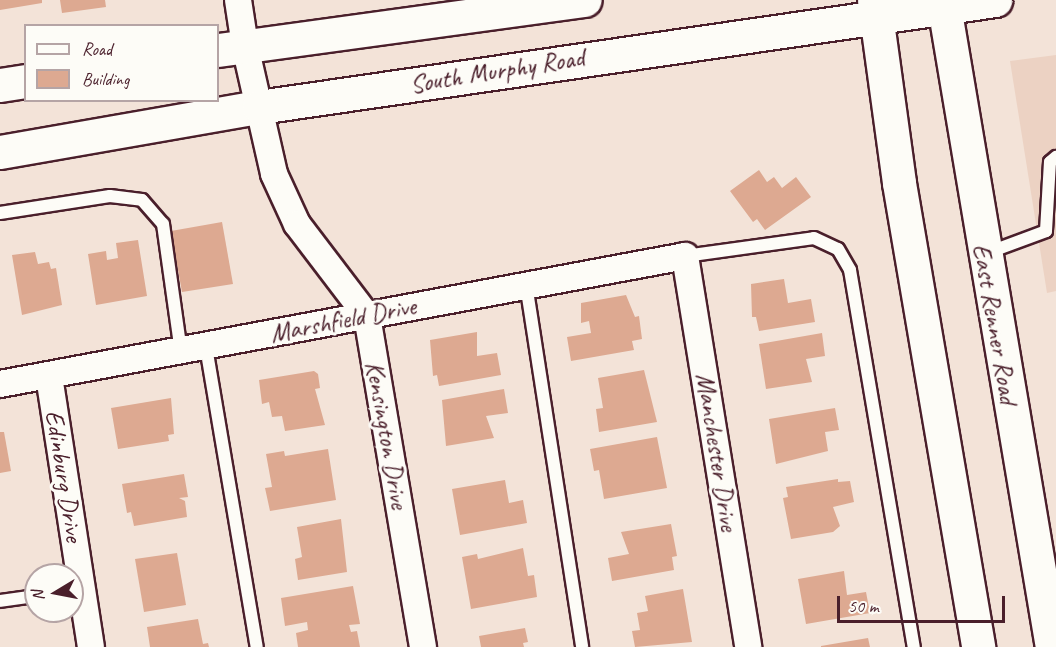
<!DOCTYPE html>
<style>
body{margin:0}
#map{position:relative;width:1056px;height:647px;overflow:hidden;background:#f3e3d8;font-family:Caveat,sans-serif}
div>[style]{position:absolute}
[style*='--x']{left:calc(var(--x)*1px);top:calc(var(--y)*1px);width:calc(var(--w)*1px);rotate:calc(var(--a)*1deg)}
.built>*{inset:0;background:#ecd2c3}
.building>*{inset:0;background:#dda991}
.roads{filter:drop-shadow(2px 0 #4a1f2b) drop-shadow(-2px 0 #4a1f2b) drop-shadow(0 2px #4a1f2b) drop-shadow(0 -2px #4a1f2b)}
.service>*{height:12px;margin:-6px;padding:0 6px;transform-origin:6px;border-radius:6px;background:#fdfcf7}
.minor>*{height:26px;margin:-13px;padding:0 13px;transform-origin:13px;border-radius:13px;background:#fdfcf7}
.secondary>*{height:33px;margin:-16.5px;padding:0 16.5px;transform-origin:16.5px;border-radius:16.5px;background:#fdfcf7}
span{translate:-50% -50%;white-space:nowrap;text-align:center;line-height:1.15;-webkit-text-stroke:6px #fdfcf7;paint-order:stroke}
.street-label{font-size:26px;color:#4a1f2b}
.legend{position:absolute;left:24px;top:24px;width:195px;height:78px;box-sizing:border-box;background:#fdfcf7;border:2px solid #b5a4a5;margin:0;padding:8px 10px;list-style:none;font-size:18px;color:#4a1f2b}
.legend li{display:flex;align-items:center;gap:12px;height:30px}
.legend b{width:30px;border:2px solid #b5a4a5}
.north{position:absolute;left:24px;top:563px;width:60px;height:60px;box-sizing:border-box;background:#fdfcf7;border:2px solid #b5a4a5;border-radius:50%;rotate:260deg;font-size:16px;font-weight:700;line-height:24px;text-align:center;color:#4a1f2b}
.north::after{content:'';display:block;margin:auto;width:21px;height:27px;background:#4a1f2b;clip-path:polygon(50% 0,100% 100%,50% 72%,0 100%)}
.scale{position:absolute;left:837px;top:596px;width:168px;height:27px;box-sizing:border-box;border:3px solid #4a1f2b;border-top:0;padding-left:8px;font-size:18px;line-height:21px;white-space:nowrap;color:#4a1f2b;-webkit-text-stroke:4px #fdfcf7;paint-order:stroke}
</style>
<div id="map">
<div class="built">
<i style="clip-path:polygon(1056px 55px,1056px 291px,1047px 293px,1010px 61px)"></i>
</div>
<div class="building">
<i style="clip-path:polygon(0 0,42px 0,42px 3px,0 10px)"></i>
<i style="clip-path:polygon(60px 0,105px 0,106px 7px,62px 13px)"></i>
<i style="clip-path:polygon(759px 170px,767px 182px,774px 177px,782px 188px,796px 177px,811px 197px,765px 230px,757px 219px,753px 222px,730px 191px)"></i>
<i style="clip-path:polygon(222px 222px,233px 284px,182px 292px,171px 231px)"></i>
<i style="clip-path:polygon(138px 240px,147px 296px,96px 305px,88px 254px,106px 251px,107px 260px,118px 258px,116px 243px)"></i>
<i style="clip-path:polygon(35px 252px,38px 264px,49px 262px,51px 269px,56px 268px,62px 305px,22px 315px,12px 255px)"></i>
<i style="clip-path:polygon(784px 279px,788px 303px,811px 299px,815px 322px,759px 331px,756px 317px,752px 317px,751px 284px)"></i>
<i style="clip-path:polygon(626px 295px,635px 317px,639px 316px,642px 339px,632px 341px,634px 350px,571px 361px,567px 337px,591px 333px,589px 321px,581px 323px,581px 303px)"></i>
<i style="clip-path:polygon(477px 332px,477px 356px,497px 353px,501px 375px,439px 386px,437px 375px,433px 376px,430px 340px)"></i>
<i style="clip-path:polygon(822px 333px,825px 356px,806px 359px,812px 382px,766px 389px,759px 344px)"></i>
<i style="clip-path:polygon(644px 370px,657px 422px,599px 432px,596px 409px,603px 408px,598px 378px)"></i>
<i style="clip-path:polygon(314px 371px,318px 374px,320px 388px,315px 389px,325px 425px,285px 431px,282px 416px,272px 417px,269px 402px,262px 404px,259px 380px)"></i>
<i style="clip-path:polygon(504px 389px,508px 413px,486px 416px,494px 438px,446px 446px,442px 400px)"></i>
<i style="clip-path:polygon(171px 398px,174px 434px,168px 435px,169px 441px,118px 449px,111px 408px)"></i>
<i style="clip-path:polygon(835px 408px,839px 430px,825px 432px,828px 451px,776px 464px,769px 419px)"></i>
<i style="clip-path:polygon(0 432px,4px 432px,11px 471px,0 473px)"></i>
<i style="clip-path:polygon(657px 437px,667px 488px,604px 499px,599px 470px,594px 471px,590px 449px)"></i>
<i style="clip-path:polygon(328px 449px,336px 500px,270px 511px,265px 488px,272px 487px,266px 454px,284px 451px,285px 456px)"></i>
<i style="clip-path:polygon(184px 474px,188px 497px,179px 498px,185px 501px,187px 517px,134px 526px,131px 512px,127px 513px,122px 484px)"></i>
<i style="clip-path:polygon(838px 479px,838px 482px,850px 481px,854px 502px,833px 507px,840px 526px,833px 532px,791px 539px,783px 498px,788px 497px,786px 487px)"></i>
<i style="clip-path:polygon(505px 480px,509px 503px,523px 500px,527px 523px,460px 535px,452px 489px)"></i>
<i style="clip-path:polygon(341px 519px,347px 572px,298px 580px,295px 559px,302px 557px,297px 527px)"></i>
<i style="clip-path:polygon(671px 524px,677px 556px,672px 557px,674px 570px,612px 581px,608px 558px,629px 554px,621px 532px)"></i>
<i style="clip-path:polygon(523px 548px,528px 576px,534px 575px,537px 597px,471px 609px,462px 557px,477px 554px,478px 559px)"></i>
<i style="clip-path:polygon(177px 553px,186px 605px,144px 612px,135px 559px)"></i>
<i style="clip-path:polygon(844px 571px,847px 595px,866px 592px,870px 613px,806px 624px,798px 579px)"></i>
<i style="clip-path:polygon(353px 586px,360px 624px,349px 625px,351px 632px,357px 631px,360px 647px,298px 647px,296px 633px,308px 630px,307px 622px,285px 626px,281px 598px)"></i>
<i style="clip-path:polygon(683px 589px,692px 642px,635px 647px,632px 631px,640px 630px,637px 613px,648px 611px,645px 596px)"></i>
<i style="clip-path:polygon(198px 619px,203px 644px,208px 643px,209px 647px,150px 647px,147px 627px)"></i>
<i style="clip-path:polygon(525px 628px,528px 642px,523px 643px,524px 647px,481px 647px,479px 636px)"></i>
<i style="clip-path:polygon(868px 638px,870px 647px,821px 647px,821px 646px)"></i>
</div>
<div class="roads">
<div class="service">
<i style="--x:0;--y:213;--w:111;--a:-8.8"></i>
<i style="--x:110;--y:196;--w:32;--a:7"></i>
<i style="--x:142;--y:200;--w:32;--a:49"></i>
<i style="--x:163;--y:224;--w:129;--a:82"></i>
<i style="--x:987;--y:253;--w:63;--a:-20.4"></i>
<i style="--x:1046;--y:231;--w:69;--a:-86.7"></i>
<i style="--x:1050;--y:162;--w:8;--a:-40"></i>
<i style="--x:685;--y:256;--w:130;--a:-7.9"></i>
<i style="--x:814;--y:238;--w:26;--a:25"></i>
<i style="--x:838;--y:249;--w:24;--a:60"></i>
<i style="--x:850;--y:270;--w:382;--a:80.4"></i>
<i style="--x:526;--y:284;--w:367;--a:81.2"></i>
<i style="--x:206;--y:347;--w:304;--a:80.4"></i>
<i style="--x:0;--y:601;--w:36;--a:-8"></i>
</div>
<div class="minor">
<i style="--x:238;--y:0;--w:47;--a:81.3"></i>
<i style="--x:245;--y:46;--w:131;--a:77.2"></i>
<i style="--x:274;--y:174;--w:55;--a:65.3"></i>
<i style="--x:297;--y:224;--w:116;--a:52.7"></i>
<i style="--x:367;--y:316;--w:336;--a:80.4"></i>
<i style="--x:49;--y:376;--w:274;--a:81.2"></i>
<i style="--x:0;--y:384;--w:697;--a:-10.58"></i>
<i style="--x:685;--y:256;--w:396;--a:80.8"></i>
</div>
<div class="secondary">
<i style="--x:874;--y:0;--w:185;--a:82.2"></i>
<i style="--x:899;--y:183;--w:471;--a:80.3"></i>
<i style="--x:943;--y:0;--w:656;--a:80.44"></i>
<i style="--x:218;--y:50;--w:370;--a:-7.8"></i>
<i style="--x:0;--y:85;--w:26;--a:-9"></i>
<i style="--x:0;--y:152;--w:263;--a:-9.9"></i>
<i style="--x:259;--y:107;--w:744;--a:-8.27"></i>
</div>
</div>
<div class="street-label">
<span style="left:497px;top:71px;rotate:-9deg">South Murphy Road</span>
<span style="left:343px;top:320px;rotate:-11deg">Marshfield Drive</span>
<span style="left:995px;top:324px;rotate:80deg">East Renner Road</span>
<span style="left:387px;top:435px;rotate:80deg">Kensington Drive</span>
<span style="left:717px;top:452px;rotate:81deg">Manchester Drive</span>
<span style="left:64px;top:476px;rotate:81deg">Edinburg Drive</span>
</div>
<ul class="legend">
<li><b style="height:8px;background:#fdfcf7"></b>Road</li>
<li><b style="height:16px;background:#dda991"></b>Building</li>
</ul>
<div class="north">N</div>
<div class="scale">50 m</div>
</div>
